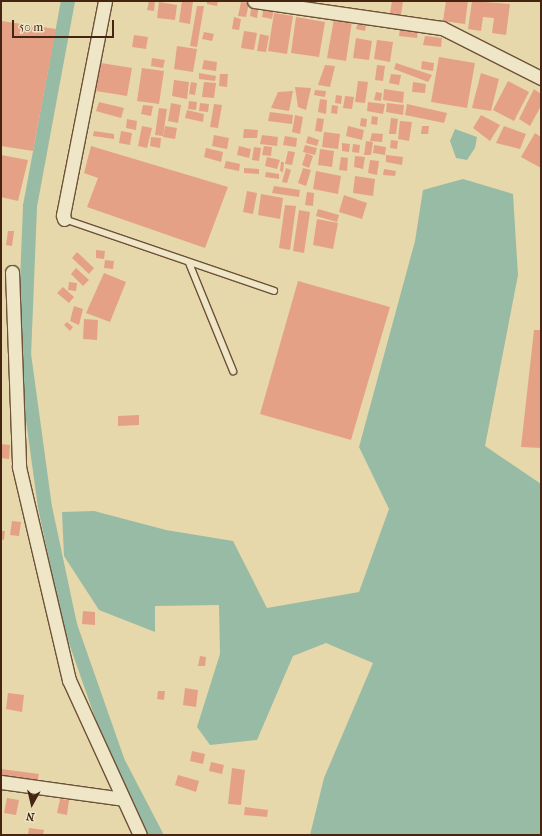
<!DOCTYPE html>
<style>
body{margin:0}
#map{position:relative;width:542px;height:836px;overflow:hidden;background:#e6d8ab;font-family:"IM FELL French Canon",serif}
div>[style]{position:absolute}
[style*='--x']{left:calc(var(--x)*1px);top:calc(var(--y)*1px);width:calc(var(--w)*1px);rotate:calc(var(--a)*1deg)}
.water>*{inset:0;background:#97bba4}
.canal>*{height:14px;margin:-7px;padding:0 7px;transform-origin:7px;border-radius:7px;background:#97bba4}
.building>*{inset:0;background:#e5a186}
.roads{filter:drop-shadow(1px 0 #6d5138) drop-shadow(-1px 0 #6d5138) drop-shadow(0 1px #6d5138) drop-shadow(0 -1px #6d5138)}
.lane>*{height:6px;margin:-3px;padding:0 3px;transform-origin:3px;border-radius:3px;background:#efe6c8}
.street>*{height:13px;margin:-6.5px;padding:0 6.5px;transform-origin:6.5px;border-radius:6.5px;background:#efe6c8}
span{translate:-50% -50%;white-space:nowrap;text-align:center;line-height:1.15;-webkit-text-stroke:3.5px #efe6c8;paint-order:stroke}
.frame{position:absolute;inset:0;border:2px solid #452411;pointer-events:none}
.north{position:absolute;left:12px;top:784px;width:40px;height:40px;-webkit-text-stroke:3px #efe6c8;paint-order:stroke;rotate:188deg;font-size:11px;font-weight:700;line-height:16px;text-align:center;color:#452411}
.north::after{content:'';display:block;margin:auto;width:14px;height:18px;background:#452411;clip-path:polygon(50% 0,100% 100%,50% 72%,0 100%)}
.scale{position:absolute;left:12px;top:20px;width:102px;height:18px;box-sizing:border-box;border:2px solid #452411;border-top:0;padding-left:5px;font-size:12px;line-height:14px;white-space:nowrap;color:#452411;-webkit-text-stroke:3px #efe6c8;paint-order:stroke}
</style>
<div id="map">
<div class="water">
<i style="clip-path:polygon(455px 129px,477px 137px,475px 148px,467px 160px,456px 158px,450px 141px)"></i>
<i style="clip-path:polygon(463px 179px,513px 194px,518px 275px,485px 446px,541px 484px,541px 835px,310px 835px,324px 778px,373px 663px,326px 643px,293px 656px,257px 740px,210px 745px,197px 727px,220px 654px,219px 605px,155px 606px,155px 632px,99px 610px,64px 556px,62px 512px,94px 511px,166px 530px,233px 541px,267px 608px,359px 592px,389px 509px,359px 447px,415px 241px,423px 190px)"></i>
</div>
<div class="canal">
<i style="--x:68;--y:1;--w:209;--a:100.5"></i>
<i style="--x:30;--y:207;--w:147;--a:92.3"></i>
<i style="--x:24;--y:354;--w:154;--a:82.2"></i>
<i style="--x:45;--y:507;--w:121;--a:78"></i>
<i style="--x:70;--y:625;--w:145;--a:70.7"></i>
<i style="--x:118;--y:762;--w:82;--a:62.5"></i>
</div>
<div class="building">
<i style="clip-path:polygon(149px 1px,155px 1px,154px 11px,147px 10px)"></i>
<i style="clip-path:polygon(182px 1px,193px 1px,190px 24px,179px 22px)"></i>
<i style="clip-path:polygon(207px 1px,218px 1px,217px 6px,207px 4px)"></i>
<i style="clip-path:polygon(392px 1px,403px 1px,401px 15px,390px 13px)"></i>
<i style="clip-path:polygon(446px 1px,468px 1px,465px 24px,443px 21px)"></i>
<i style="clip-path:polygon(472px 1px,510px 4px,506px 35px,492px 33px,494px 18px,483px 17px,481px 31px,468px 29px)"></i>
<i style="clip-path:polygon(159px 2px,177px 5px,175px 20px,157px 18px)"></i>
<i style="clip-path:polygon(241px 2px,249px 3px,246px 17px,238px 16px)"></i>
<i style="clip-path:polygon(252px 3px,259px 4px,257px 18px,250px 16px)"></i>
<i style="clip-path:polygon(197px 6px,204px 6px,197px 47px,190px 46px)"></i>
<i style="clip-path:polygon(264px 6px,274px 8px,272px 19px,262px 17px)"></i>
<i style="clip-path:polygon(274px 13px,293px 16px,287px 54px,268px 51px)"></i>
<i style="clip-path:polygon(234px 17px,241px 19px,239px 30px,232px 29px)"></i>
<i style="clip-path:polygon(296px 17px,325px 22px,319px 57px,291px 53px)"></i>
<i style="clip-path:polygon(359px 18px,367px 20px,365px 31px,356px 29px)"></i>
<i style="clip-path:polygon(334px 19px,352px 21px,346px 61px,327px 58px)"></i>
<i style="clip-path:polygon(1px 21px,56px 29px,33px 151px,1px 146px)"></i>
<i style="clip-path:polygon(400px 27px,418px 29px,417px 38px,399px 36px)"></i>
<i style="clip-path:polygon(244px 31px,257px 33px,254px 50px,241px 48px)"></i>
<i style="clip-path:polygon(204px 32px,214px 34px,212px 41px,202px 39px)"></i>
<i style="clip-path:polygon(260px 34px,269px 36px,266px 52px,257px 51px)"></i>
<i style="clip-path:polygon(134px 35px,148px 37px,146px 49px,132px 47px)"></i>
<i style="clip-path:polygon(425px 36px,442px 38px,441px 47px,423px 45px)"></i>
<i style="clip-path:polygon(356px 38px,372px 41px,369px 60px,353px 58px)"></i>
<i style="clip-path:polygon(377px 40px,393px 42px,390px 62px,374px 59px)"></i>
<i style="clip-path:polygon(177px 46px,197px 49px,193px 72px,174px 69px)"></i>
<i style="clip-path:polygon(439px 57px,475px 63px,467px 108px,431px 102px)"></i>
<i style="clip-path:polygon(152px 58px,165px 60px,163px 68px,151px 66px)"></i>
<i style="clip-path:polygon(204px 60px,217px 62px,216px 71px,202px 69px)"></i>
<i style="clip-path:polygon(422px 61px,434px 63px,433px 71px,421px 69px)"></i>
<i style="clip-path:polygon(101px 63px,132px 68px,127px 96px,96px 91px)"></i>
<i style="clip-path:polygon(396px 63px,432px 75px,428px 82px,394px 69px)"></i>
<i style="clip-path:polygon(325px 65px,335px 66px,330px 87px,318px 85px)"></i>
<i style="clip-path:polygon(377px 65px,385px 66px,383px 81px,375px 80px)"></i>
<i style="clip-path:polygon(142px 68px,164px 71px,159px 104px,137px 101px)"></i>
<i style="clip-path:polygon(199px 73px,216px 76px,215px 81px,199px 79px)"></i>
<i style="clip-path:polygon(481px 73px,499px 79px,491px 111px,472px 108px)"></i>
<i style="clip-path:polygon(220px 74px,228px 74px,227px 87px,219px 86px)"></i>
<i style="clip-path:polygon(391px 74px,401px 75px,399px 85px,389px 83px)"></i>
<i style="clip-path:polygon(174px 80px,189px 82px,187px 99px,172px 96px)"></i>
<i style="clip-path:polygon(358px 81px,368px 82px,365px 103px,355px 102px)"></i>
<i style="clip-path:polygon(508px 81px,529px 92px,514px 121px,493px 110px)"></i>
<i style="clip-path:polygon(191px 82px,197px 83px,195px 95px,189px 94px)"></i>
<i style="clip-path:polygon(204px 82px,216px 83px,214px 98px,202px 97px)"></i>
<i style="clip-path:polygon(413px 82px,426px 84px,425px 93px,412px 92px)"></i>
<i style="clip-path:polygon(295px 87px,311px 88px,306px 110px,298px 107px)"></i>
<i style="clip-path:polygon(384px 89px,404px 92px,403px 103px,383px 100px)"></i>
<i style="clip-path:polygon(534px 89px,541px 94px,541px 106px,530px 126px,519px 119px)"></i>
<i style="clip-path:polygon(315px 90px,326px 91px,325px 97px,314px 95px)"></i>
<i style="clip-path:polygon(293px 91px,289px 111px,271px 108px,278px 92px)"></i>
<i style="clip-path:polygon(376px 92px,382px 93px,381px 101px,374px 100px)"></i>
<i style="clip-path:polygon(336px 95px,342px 96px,341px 104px,335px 103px)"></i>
<i style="clip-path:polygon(345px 96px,354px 97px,352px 109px,343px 108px)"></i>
<i style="clip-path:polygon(320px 99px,327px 100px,326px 114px,318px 112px)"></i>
<i style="clip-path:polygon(189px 101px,197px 102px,196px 110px,188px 109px)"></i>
<i style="clip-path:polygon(99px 102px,124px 108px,121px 118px,96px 111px)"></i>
<i style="clip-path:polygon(368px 102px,385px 104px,383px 114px,367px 111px)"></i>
<i style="clip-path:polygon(171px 103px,181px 105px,178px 123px,168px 121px)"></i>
<i style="clip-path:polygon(200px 103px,209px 104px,208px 112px,199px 111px)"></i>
<i style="clip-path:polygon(387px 103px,404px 105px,403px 115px,386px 112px)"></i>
<i style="clip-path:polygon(214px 104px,222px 105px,218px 128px,210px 127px)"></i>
<i style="clip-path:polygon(407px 104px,447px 113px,444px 123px,405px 115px)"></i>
<i style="clip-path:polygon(143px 105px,153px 106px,151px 116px,141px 114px)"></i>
<i style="clip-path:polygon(332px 105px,338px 106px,337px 114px,331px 113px)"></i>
<i style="clip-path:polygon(159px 108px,167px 109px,163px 136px,155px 135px)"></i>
<i style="clip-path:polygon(187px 110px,204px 114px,203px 122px,185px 118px)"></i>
<i style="clip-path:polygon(270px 112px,293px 115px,292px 124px,268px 121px)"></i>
<i style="clip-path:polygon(295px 115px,303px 117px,300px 134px,292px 132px)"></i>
<i style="clip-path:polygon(481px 115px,500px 125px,490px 141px,473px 128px)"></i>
<i style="clip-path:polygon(372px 116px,378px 117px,377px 125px,371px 124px)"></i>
<i style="clip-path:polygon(317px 118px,324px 119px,322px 132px,315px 131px)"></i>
<i style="clip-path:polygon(361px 118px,367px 119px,366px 127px,360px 126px)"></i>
<i style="clip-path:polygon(391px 118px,398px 119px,396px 134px,389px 134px)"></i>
<i style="clip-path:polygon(127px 119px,137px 121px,136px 130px,126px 128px)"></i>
<i style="clip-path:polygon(400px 121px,412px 122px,409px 141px,398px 139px)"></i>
<i style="clip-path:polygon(142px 126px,152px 128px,147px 148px,138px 146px)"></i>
<i style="clip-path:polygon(165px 126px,177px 128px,175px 139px,163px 137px)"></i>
<i style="clip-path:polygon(348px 126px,364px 130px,362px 140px,346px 136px)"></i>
<i style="clip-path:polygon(422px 126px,429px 126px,428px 134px,421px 134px)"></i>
<i style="clip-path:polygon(504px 126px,526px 134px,520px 149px,496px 143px)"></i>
<i style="clip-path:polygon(244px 129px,258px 130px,257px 138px,243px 138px)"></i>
<i style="clip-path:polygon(94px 131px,114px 134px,114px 139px,93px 136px)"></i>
<i style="clip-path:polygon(121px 131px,132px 133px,130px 145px,119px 143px)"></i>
<i style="clip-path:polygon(324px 132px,340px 134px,338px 149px,322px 147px)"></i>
<i style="clip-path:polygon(372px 133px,383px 134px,382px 142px,370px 141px)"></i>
<i style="clip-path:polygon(535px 133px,541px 137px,541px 168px,521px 157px)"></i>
<i style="clip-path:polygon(214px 135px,229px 138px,227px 149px,212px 146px)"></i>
<i style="clip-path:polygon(262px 135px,278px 137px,277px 146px,260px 144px)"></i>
<i style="clip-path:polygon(285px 136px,297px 138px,296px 147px,283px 145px)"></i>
<i style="clip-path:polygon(308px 136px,319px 140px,317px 146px,306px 143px)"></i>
<i style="clip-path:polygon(151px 137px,161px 138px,160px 148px,150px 146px)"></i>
<i style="clip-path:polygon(391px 140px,398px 141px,397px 149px,390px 148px)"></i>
<i style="clip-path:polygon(366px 141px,373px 142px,371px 155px,364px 155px)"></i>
<i style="clip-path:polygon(342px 143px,350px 144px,349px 152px,342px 151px)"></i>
<i style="clip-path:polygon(353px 144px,360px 145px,359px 153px,352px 152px)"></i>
<i style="clip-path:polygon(305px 145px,317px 148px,315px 155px,303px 152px)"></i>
<i style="clip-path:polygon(374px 145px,386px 147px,385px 155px,373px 153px)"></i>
<i style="clip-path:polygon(91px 146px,228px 187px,205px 248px,87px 207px,98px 178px,84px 173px)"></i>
<i style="clip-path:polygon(239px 146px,251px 149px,249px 158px,237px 155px)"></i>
<i style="clip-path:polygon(264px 146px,272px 147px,271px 156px,262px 155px)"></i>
<i style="clip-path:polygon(254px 147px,261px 148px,259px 161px,252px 160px)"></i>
<i style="clip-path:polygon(206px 148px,223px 152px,221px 162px,204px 157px)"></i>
<i style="clip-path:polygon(320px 149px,334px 151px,332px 167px,318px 165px)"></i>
<i style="clip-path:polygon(288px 151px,295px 152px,292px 165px,285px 164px)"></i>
<i style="clip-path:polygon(306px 153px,313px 156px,309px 168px,302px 165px)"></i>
<i style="clip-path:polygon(1px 155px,28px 160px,18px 201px,1px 197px)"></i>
<i style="clip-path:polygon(386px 155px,403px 157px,402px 165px,386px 162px)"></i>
<i style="clip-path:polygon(355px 156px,365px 157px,363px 169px,354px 167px)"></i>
<i style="clip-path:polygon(267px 157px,280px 160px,277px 169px,265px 166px)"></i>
<i style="clip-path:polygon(341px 157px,348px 158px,347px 171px,339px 170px)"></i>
<i style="clip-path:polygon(370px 160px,379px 161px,377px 175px,368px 173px)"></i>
<i style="clip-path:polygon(226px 161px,240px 164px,239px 171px,224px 168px)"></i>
<i style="clip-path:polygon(281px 162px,284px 162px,283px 172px,280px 171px)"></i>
<i style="clip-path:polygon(244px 168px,259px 169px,259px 174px,244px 173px)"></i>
<i style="clip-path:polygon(286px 168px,291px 170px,287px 183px,282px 182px)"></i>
<i style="clip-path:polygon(303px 168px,311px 170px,306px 186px,298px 183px)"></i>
<i style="clip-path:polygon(384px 169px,396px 171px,395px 176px,383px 175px)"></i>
<i style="clip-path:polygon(316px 171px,341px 176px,338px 194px,313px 189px)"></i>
<i style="clip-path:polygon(266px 172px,279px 174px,279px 179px,265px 177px)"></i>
<i style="clip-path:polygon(355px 176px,375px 179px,373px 196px,353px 193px)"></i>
<i style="clip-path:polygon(274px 186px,300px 190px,299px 197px,272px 193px)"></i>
<i style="clip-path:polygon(247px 191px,257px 193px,253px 214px,243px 212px)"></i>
<i style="clip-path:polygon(307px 192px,314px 193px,313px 206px,305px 205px)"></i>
<i style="clip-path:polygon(261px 194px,283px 198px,280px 219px,258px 215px)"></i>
<i style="clip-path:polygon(344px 195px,367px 203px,362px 219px,339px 212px)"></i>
<i style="clip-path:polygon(285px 205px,296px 206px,290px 250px,279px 248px)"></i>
<i style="clip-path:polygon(318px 209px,339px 215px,337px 222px,316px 216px)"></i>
<i style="clip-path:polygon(299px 210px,310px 212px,304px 253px,293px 251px)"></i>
<i style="clip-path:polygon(317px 219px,338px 223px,333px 249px,313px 245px)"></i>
<i style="clip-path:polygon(8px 231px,14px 231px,12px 246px,6px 245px)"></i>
<i style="clip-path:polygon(96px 250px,105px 251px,104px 259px,96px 258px)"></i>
<i style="clip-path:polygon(77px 252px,94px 268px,89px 274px,72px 258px)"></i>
<i style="clip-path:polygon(105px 260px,114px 261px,113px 269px,104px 268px)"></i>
<i style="clip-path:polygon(76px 268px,89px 280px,83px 286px,71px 274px)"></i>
<i style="clip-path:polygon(104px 273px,126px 282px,110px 322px,86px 313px)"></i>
<i style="clip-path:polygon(298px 281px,390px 307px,351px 440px,260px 414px)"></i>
<i style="clip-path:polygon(69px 282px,77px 283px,76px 291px,68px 290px)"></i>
<i style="clip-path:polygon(63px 287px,74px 297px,69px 303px,57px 293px)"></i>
<i style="clip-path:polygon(74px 306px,83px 309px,79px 325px,70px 321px)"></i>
<i style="clip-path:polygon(84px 319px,98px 320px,97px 340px,83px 339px)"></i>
<i style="clip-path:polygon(67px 322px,73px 327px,70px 331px,64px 325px)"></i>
<i style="clip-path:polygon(534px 330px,541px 330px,541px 448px,521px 447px)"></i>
<i style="clip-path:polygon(139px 415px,139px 425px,118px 426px,118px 416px)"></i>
<i style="clip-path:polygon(1px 444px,10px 445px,9px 459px,1px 458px)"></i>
<i style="clip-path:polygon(12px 521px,21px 522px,19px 536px,10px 535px)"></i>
<i style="clip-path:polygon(1px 531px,5px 531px,4px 540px,1px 539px)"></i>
<i style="clip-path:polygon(83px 611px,95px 612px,95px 625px,82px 624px)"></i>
<i style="clip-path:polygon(200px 656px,206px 657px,205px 666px,198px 666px)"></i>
<i style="clip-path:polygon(185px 688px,198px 690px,196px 707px,183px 705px)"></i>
<i style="clip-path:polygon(158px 691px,165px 691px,164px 700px,157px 699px)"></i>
<i style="clip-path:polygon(8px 693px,24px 695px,22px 712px,6px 709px)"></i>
<i style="clip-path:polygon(192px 751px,205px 754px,203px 764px,190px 761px)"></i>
<i style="clip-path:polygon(211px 762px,224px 765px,222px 774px,209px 771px)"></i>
<i style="clip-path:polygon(232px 768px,245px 770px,241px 805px,228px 804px)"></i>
<i style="clip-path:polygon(1px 769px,39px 774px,37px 783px,1px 779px)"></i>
<i style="clip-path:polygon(178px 775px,199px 781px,196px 792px,175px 785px)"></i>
<i style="clip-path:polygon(7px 798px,19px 800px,16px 815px,4px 813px)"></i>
<i style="clip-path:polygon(60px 799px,69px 800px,67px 815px,57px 813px)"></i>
<i style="clip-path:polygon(245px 807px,268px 810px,267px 817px,244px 815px)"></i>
<i style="clip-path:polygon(29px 828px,44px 830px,43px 835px,28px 835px)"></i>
</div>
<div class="roads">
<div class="lane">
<i style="--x:64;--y:219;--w:222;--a:18.9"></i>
<i style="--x:189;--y:263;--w:117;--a:67.8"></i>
</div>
<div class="street">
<i style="--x:254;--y:1;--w:190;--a:8.2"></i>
<i style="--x:442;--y:28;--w:111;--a:26.8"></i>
<i style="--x:64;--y:219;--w:4;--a:-104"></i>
<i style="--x:63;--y:215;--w:218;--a:-78.9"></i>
<i style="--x:12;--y:272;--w:195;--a:87.9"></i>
<i style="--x:19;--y:467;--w:219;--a:76.8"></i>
<i style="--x:69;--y:680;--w:170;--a:65.4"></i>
<i style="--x:1;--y:782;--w:123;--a:7.9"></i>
</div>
</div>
<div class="frame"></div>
<div class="north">N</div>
<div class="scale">50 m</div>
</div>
